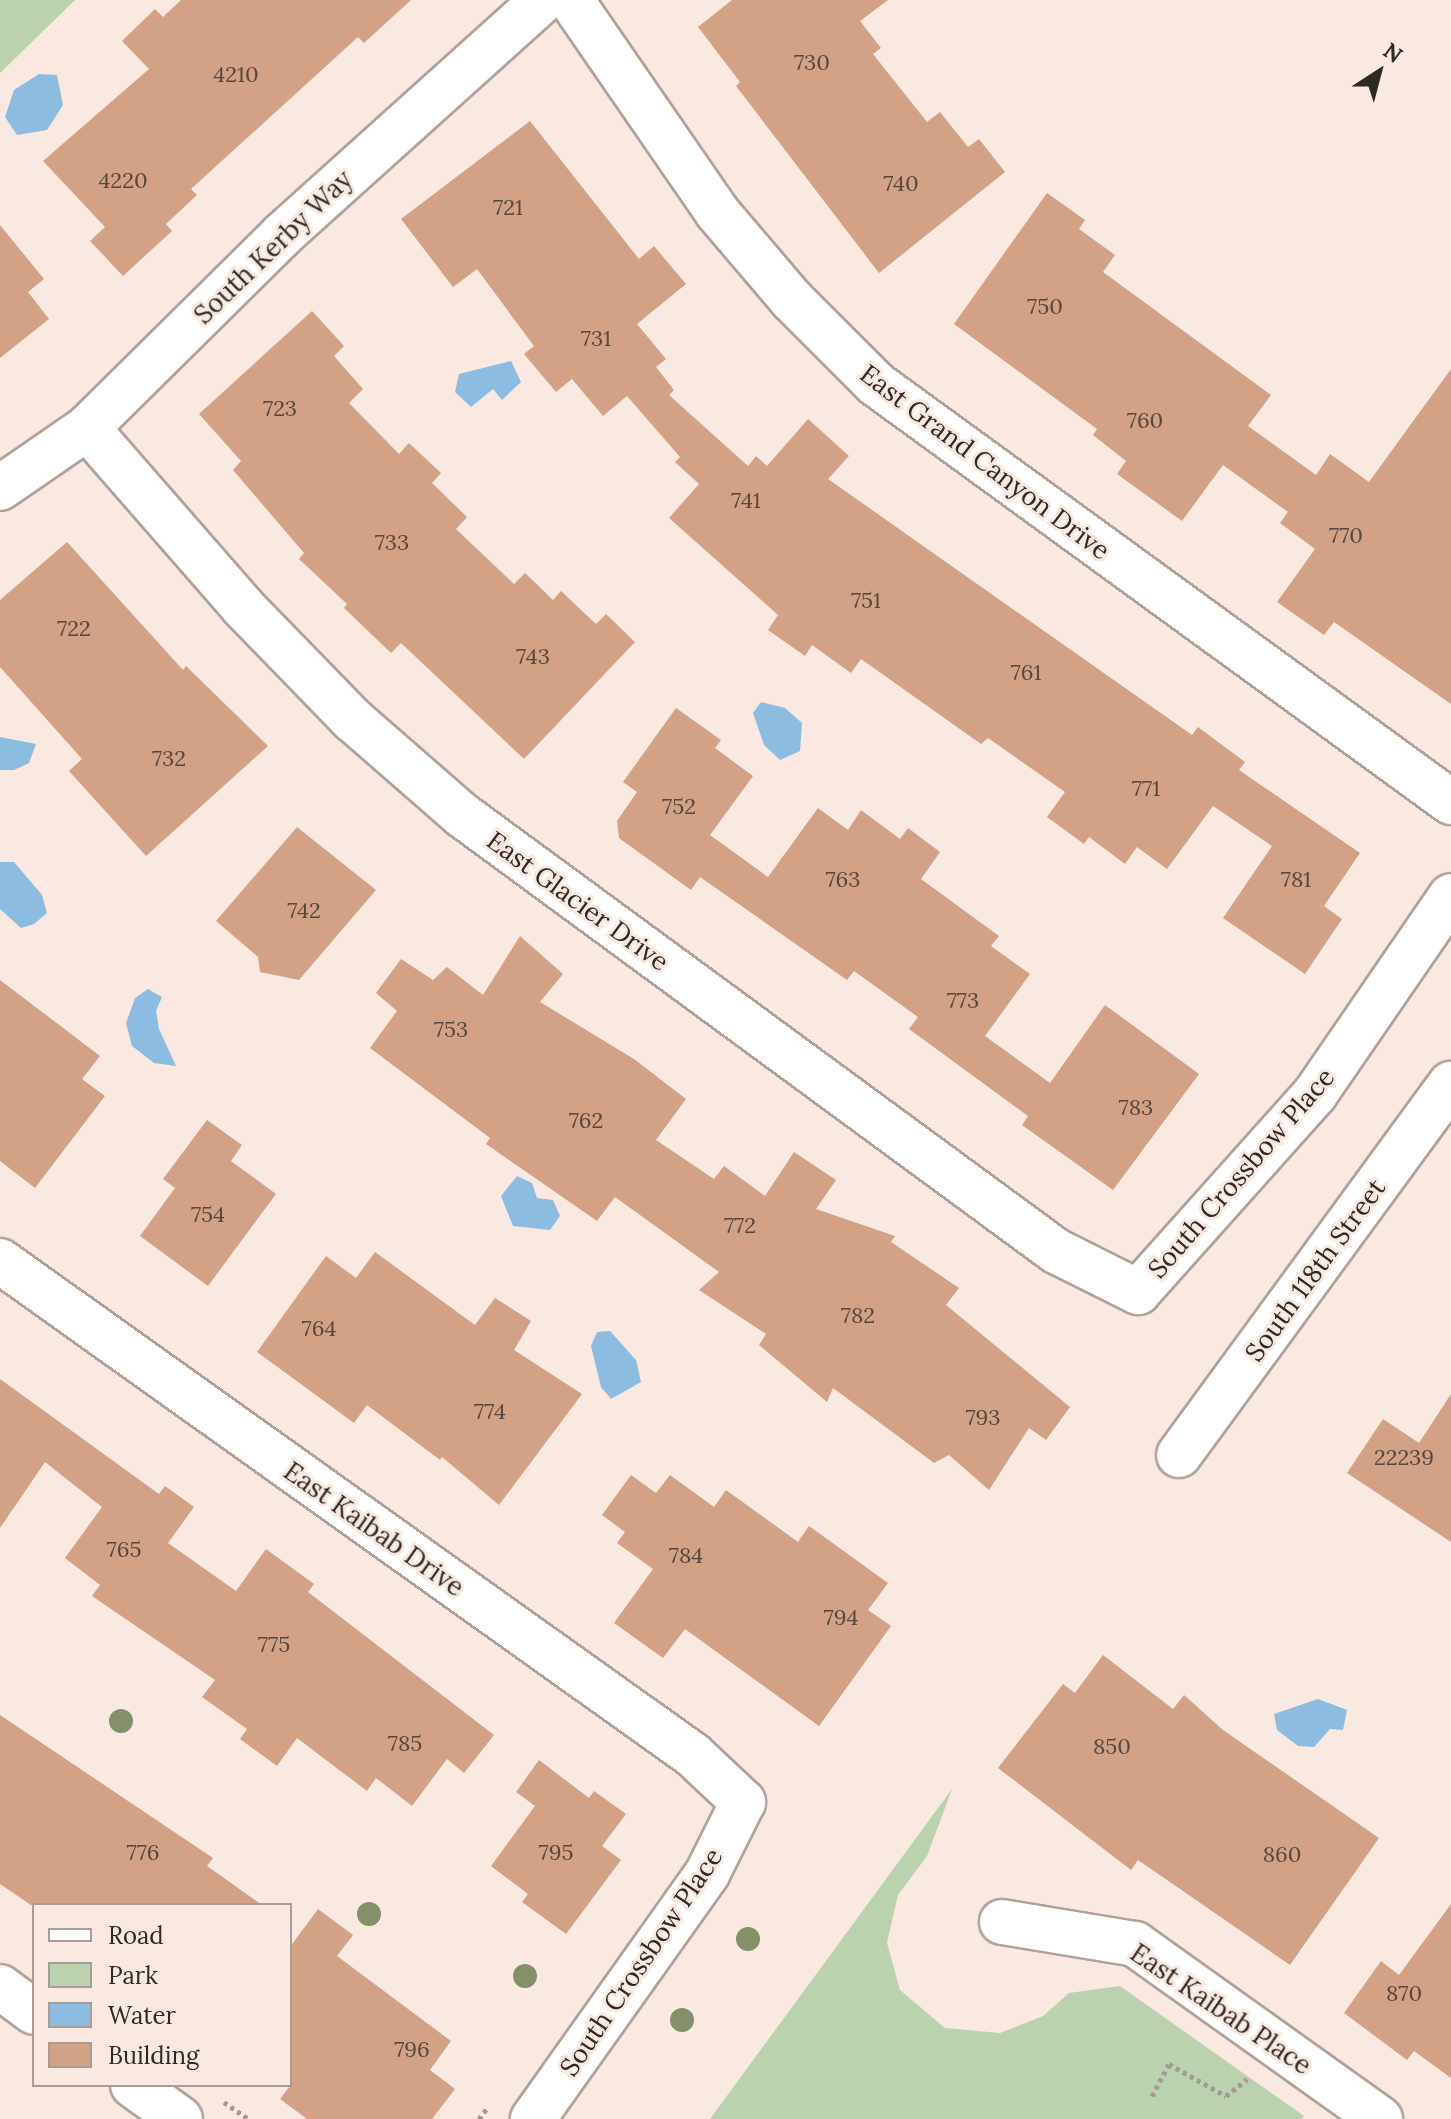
<!DOCTYPE html>
<style>
body{margin:0}
#map{position:relative;width:1451px;height:2119px;overflow:hidden;background:#f9e9e1;font-family:Lora,serif}
div>[style]{position:absolute}
[style*='--x']{left:calc(var(--x)*1px);top:calc(var(--y)*1px);width:calc(var(--w)*1px);rotate:calc(var(--a)*1deg)}
.green>*{inset:0;background:#bad3ae}
.water>*{inset:0;background:#8cbcdf}
.building>*{inset:0;background:#d3a185}
.path>*{height:5px;margin-top:-2.5px;transform-origin:0;background:repeating-linear-gradient(90deg,#a59993 0 4px,transparent 0 8px)}
.roads{filter:drop-shadow(2px 0 #b0a199) drop-shadow(-2px 0 #b0a199) drop-shadow(0 2px #b0a199) drop-shadow(0 -2px #b0a199)}
.street>*{height:44px;margin:-22px;padding:0 22px;transform-origin:22px;border-radius:22px;background:#fff}
.trees>*{width:24px;height:24px;margin:-12px;border-radius:50%;background:#839069}
span{translate:-50% -50%;white-space:nowrap;text-align:center;line-height:1.15;-webkit-text-stroke:6px #f9e9e1;paint-order:stroke}
.number-label{font-size:22px;color:#58473e}
.number-label span{-webkit-text-stroke-width:0}
.street-label{font-size:26px;color:#2f2926}
.legend{position:absolute;left:32px;top:1903px;width:260px;height:184px;box-sizing:border-box;background:#f9e9e1;border:2px solid #a89c96;margin:0;padding:10px 14px;list-style:none;font-size:24px;color:#2f2926}
.legend li{display:flex;align-items:center;gap:16px;height:40px}
.legend b{width:40px;border:2px solid #a89c96}
.north{position:absolute;left:1339px;top:32px;width:80px;height:80px;-webkit-text-stroke:6px #f9e9e1;paint-order:stroke;rotate:36deg;font-size:22px;font-weight:700;line-height:32px;text-align:center;color:#2f2926}
.north::after{content:'';display:block;margin:auto;width:28px;height:36px;background:#2f2926;clip-path:polygon(50% 0,100% 100%,50% 72%,0 100%)}
</style>
<div id="map">
<div class="green">
<i style="clip-path:polygon(0 0,75px 0,0 73px)"></i>
<i style="clip-path:polygon(952px 1789px,927px 1856px,898px 1895px,887px 1943px,900px 1990px,945px 2028px,1000px 2033px,1043px 2016px,1069px 1993px,1120px 1986px,1304px 2116px,1302px 2119px,710px 2119px)"></i>
</div>
<div class="water">
<i style="clip-path:polygon(39px 74px,57px 75px,63px 105px,47px 130px,17px 135px,5px 117px,14px 90px)"></i>
<i style="clip-path:polygon(511px 361px,521px 382px,502px 400px,493px 389px,471px 407px,455px 392px,459px 374px)"></i>
<i style="clip-path:polygon(761px 702px,785px 708px,802px 723px,800px 751px,780px 760px,764px 745px,753px 713px)"></i>
<i style="clip-path:polygon(0 737px,36px 744px,29px 763px,14px 770px,0 770px)"></i>
<i style="clip-path:polygon(0 862px,14px 862px,42px 895px,47px 913px,34px 924px,21px 928px,0 909px)"></i>
<i style="clip-path:polygon(148px 989px,162px 997px,156px 1011px,159px 1029px,176px 1066px,154px 1063px,132px 1046px,126px 1023px,135px 998px)"></i>
<i style="clip-path:polygon(517px 1176px,532px 1183px,537px 1198px,553px 1200px,560px 1216px,550px 1230px,513px 1226px,501px 1196px)"></i>
<i style="clip-path:polygon(610px 1331px,636px 1360px,641px 1382px,611px 1399px,601px 1387px,591px 1346px,597px 1332px)"></i>
<i style="clip-path:polygon(1318px 1699px,1347px 1710px,1343px 1730px,1330px 1729px,1314px 1747px,1298px 1746px,1277px 1730px,1274px 1714px)"></i>
</div>
<div class="building">
<i style="clip-path:polygon(181px 0,411px 0,364px 43px,358px 37px,191px 189px,197px 195px,166px 224px,172px 231px,123px 276px,90px 241px,105px 227px,43px 161px,149px 69px,122px 41px,155px 9px,163px 17px)"></i>
<i style="clip-path:polygon(732px 0,888px 0,860px 21px,881px 48px,873px 54px,927px 122px,940px 112px,968px 147px,979px 139px,1005px 172px,879px 273px,736px 86px,740px 82px,698px 27px)"></i>
<i style="clip-path:polygon(530px 121px,639px 259px,654px 246px,686px 284px,637px 324px,666px 359px,656px 367px,674px 390px,669px 395px,748px 466px,756px 456px,767px 466px,808px 419px,849px 456px,828px 479px,1192px 735px,1198px 727px,1245px 762px,1239px 770px,1360px 853px,1324px 906px,1342px 919px,1305px 974px,1223px 918px,1272px 846px,1213px 806px,1167px 869px,1137px 847px,1125px 864px,1089px 837px,1084px 844px,1047px 817px,1065px 792px,988px 738px,981px 744px,861px 659px,851px 673px,812px 645px,805px 656px,768px 630px,778px 615px,669px 518px,699px 484px,675px 462px,680px 457px,627px 396px,603px 416px,572px 379px,556px 392px,524px 354px,534px 346px,477px 269px,453px 287px,401px 219px)"></i>
<i style="clip-path:polygon(1047px 193px,1085px 220px,1079px 229px,1115px 255px,1103px 272px,1271px 395px,1248px 426px,1316px 475px,1330px 454px,1369px 482px,1451px 369px,1451px 704px,1334px 622px,1324px 635px,1277px 602px,1315px 549px,1280px 523px,1288px 512px,1223px 465px,1182px 521px,1117px 474px,1126px 461px,1093px 435px,1097px 429px,954px 324px)"></i>
<i style="clip-path:polygon(0 225px,44px 279px,28px 292px,49px 319px,0 358px)"></i>
<i style="clip-path:polygon(312px 311px,344px 346px,334px 356px,363px 389px,349px 403px,399px 454px,409px 443px,441px 473px,432px 483px,467px 517px,456px 529px,514px 584px,525px 573px,553px 600px,561px 591px,596px 624px,606px 614px,635px 642px,524px 759px,401px 643px,391px 653px,344px 608px,347px 604px,299px 559px,304px 553px,233px 470px,241px 461px,199px 414px)"></i>
<i style="clip-path:polygon(67px 542px,183px 670px,186px 666px,268px 746px,146px 856px,69px 771px,82px 759px,0 667px,0 600px)"></i>
<i style="clip-path:polygon(676px 708px,721px 740px,715px 748px,753px 776px,710px 835px,768px 877px,818px 808px,848px 830px,861px 810px,900px 839px,908px 828px,940px 852px,921px 879px,999px 936px,991px 946px,1030px 974px,985px 1036px,1050px 1083px,1105px 1005px,1199px 1074px,1113px 1190px,1022px 1125px,1028px 1116px,909px 1029px,918px 1017px,854px 971px,847px 980px,700px 877px,691px 890px,619px 838px,617px 821px,637px 792px,623px 782px)"></i>
<i style="clip-path:polygon(297px 827px,376px 890px,299px 980px,260px 972px,258px 957px,216px 921px)"></i>
<i style="clip-path:polygon(520px 936px,563px 974px,540px 1002px,634px 1059px,686px 1099px,656px 1140px,714px 1179px,724px 1166px,765px 1196px,794px 1152px,836px 1180px,816px 1209px,895px 1236px,891px 1242px,959px 1288px,946px 1305px,1070px 1407px,1046px 1440px,1029px 1428px,989px 1490px,949px 1455px,934px 1463px,833px 1388px,827px 1402px,759px 1345px,766px 1334px,699px 1290px,719px 1272px,615px 1197px,597px 1221px,486px 1144px,490px 1138px,370px 1048px,397px 1011px,376px 993px,401px 959px,433px 980px,447px 967px,483px 995px)"></i>
<i style="clip-path:polygon(0 980px,100px 1056px,82px 1079px,105px 1096px,35px 1188px,0 1161px)"></i>
<i style="clip-path:polygon(207px 1120px,242px 1145px,231px 1161px,276px 1194px,208px 1286px,140px 1236px,175px 1188px,163px 1179px)"></i>
<i style="clip-path:polygon(375px 1252px,475px 1325px,495px 1298px,531px 1321px,514px 1350px,582px 1394px,499px 1505px,442px 1457px,440px 1460px,367px 1405px,354px 1423px,257px 1352px,326px 1256px,356px 1278px)"></i>
<i style="clip-path:polygon(0 1379px,159px 1494px,165px 1486px,194px 1507px,168px 1543px,236px 1591px,266px 1549px,314px 1584px,308px 1592px,494px 1735px,464px 1773px,447px 1759px,412px 1806px,376px 1778px,367px 1791px,297px 1738px,277px 1766px,240px 1739px,247px 1729px,202px 1697px,215px 1680px,92px 1596px,100px 1585px,65px 1558px,102px 1507px,45px 1462px,0 1528px)"></i>
<i style="clip-path:polygon(1451px 1394px,1451px 1542px,1347px 1473px,1383px 1419px,1419px 1443px)"></i>
<i style="clip-path:polygon(631px 1475px,656px 1493px,670px 1475px,714px 1507px,726px 1490px,798px 1542px,809px 1526px,888px 1583px,868px 1610px,891px 1626px,819px 1726px,685px 1629px,663px 1658px,614px 1623px,653px 1569px,617px 1543px,625px 1532px,602px 1515px)"></i>
<i style="clip-path:polygon(1103px 1655px,1173px 1709px,1184px 1695px,1223px 1730px,1379px 1838px,1290px 1965px,1138px 1860px,1131px 1870px,998px 1768px,1063px 1684px,1075px 1693px)"></i>
<i style="clip-path:polygon(0 1715px,213px 1858px,207px 1866px,262px 1905px,31px 1905px,0 1884px)"></i>
<i style="clip-path:polygon(539px 1760px,589px 1798px,594px 1791px,626px 1814px,602px 1846px,621px 1860px,566px 1934px,522px 1902px,528px 1894px,491px 1866px,535px 1806px,516px 1792px)"></i>
<i style="clip-path:polygon(1451px 1904px,1451px 2078px,1414px 2051px,1407px 2060px,1344px 2013px,1381px 1961px,1399px 1975px)"></i>
<i style="clip-path:polygon(318px 1909px,353px 1935px,337px 1956px,451px 2041px,430px 2070px,455px 2089px,432px 2119px,307px 2119px,280px 2099px,290px 2086px,290px 1947px)"></i>
</div>
<div class="path">
<i style="--x:1152;--y:2096;--w:36;--a:-62"></i>
<i style="--x:1169;--y:2064;--w:65;--a:29.3"></i>
<i style="--x:1226;--y:2096;--w:27;--a:-39"></i>
<i style="--x:224;--y:2102;--w:29;--a:35"></i>
<i style="--x:479;--y:2119;--w:15;--a:-53"></i>
</div>
<div class="roads">
<div class="street">
<i style="--x:571;--y:0;--w:257;--a:55.4"></i>
<i style="--x:717;--y:212;--w:116;--a:49.6"></i>
<i style="--x:792;--y:300;--w:119;--a:45"></i>
<i style="--x:876;--y:384;--w:711;--a:36.02"></i>
<i style="--x:87;--y:428;--w:237;--a:48.9"></i>
<i style="--x:243;--y:607;--w:158;--a:45.8"></i>
<i style="--x:353;--y:720;--w:145;--a:41.1"></i>
<i style="--x:462;--y:815;--w:737;--a:36.28"></i>
<i style="--x:1056;--y:1251;--w:92;--a:26.6"></i>
<i style="--x:1138;--y:1292;--w:266;--a:-48.2"></i>
<i style="--x:1315;--y:1094;--w:240;--a:-55.5"></i>
<i style="--x:0;--y:488;--w:106;--a:-34.6"></i>
<i style="--x:87;--y:428;--w:274;--a:-44.7"></i>
<i style="--x:282;--y:235;--w:351;--a:-42"></i>
<i style="--x:0;--y:1261;--w:851;--a:35.48"></i>
<i style="--x:693;--y:1755;--w:69;--a:43.2"></i>
<i style="--x:743;--y:1802;--w:80;--a:116.6"></i>
<i style="--x:707;--y:1874;--w:301;--a:125.4"></i>
<i style="--x:1179;--y:1455;--w:460;--a:-53.8"></i>
<i style="--x:1002;--y:1922;--w:135;--a:9.4"></i>
<i style="--x:1135;--y:1944;--w:301;--a:35.5"></i>
<i style="--x:0;--y:1987;--w:42;--a:36.3"></i>
<i style="--x:133;--y:2085;--w:58;--a:35.9"></i>
</div>
</div>
<div class="trees">
<i style="left:121px;top:1721px"></i>
<i style="left:369px;top:1914px"></i>
<i style="left:748px;top:1939px"></i>
<i style="left:525px;top:1976px"></i>
<i style="left:682px;top:2020px"></i>
</div>
<div class="number-label">
<span style="left:812px;top:63px">730</span>
<span style="left:236px;top:75px">4210</span>
<span style="left:123px;top:181px">4220</span>
<span style="left:901px;top:184px">740</span>
<span style="left:508px;top:208px">721</span>
<span style="left:1045px;top:307px">750</span>
<span style="left:596px;top:339px">731</span>
<span style="left:280px;top:409px">723</span>
<span style="left:1145px;top:421px">760</span>
<span style="left:746px;top:501px">741</span>
<span style="left:1346px;top:536px">770</span>
<span style="left:392px;top:543px">733</span>
<span style="left:866px;top:601px">751</span>
<span style="left:74px;top:629px">722</span>
<span style="left:533px;top:657px">743</span>
<span style="left:1026px;top:673px">761</span>
<span style="left:169px;top:759px">732</span>
<span style="left:1146px;top:789px">771</span>
<span style="left:679px;top:807px">752</span>
<span style="left:843px;top:880px">763</span>
<span style="left:1296px;top:880px">781</span>
<span style="left:304px;top:911px">742</span>
<span style="left:963px;top:1001px">773</span>
<span style="left:451px;top:1030px">753</span>
<span style="left:1136px;top:1108px">783</span>
<span style="left:586px;top:1121px">762</span>
<span style="left:208px;top:1215px">754</span>
<span style="left:740px;top:1226px">772</span>
<span style="left:858px;top:1316px">782</span>
<span style="left:319px;top:1329px">764</span>
<span style="left:490px;top:1412px">774</span>
<span style="left:983px;top:1418px">793</span>
<span style="left:1404px;top:1458px">22239</span>
<span style="left:124px;top:1550px">765</span>
<span style="left:686px;top:1556px">784</span>
<span style="left:841px;top:1618px">794</span>
<span style="left:274px;top:1645px">775</span>
<span style="left:405px;top:1744px">785</span>
<span style="left:1112px;top:1747px">850</span>
<span style="left:143px;top:1853px">776</span>
<span style="left:556px;top:1853px">795</span>
<span style="left:1282px;top:1855px">860</span>
<span style="left:1404px;top:1994px">870</span>
<span style="left:412px;top:2050px">796</span>
</div>
<div class="street-label">
<span style="left:273px;top:247px;rotate:-44deg">South Kerby Way</span>
<span style="left:985px;top:462px;rotate:37deg">East Grand Canyon Drive</span>
<span style="left:578px;top:901px;rotate:36deg">East Glacier Drive</span>
<span style="left:1241px;top:1173px;rotate:-49deg">South Crossbow Place</span>
<span style="left:1315px;top:1270px;rotate:-54deg">South 118th Street</span>
<span style="left:374px;top:1529px;rotate:35deg">East Kaibab Drive</span>
<span style="left:641px;top:1962px;rotate:-56deg">South Crossbow Place</span>
<span style="left:1221px;top:2009px;rotate:34deg">East Kaibab Place</span>
</div>
<ul class="legend">
<li><b style="height:10px;background:#fff"></b>Road</li>
<li><b style="height:22px;background:#bad3ae"></b>Park</li>
<li><b style="height:22px;background:#8cbcdf"></b>Water</li>
<li><b style="height:22px;background:#d3a185"></b>Building</li>
</ul>
<div class="north">N</div>
</div>
